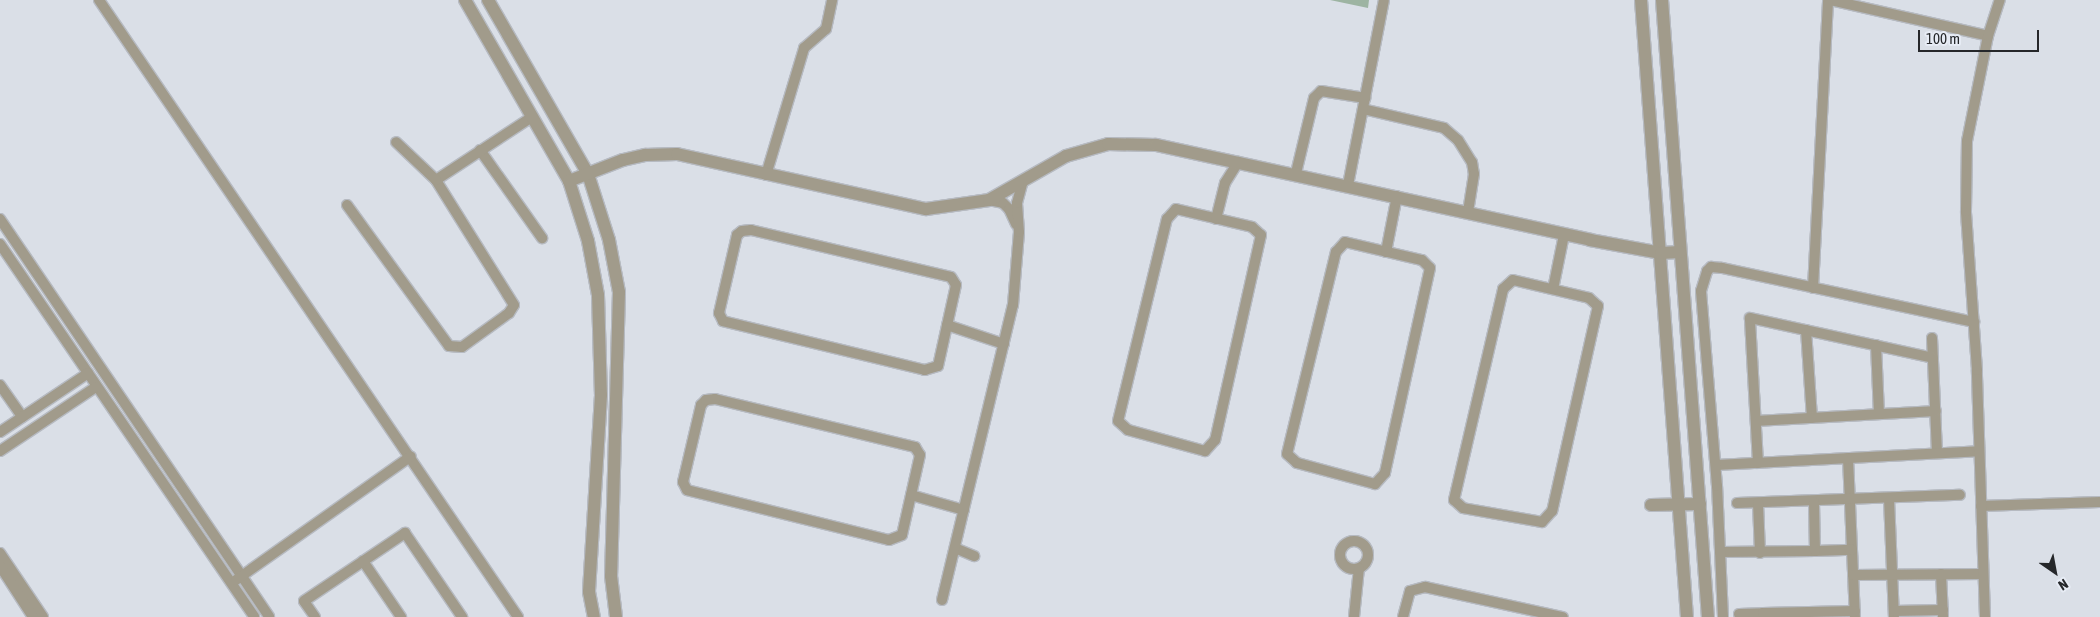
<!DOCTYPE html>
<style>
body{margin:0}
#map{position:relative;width:2100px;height:617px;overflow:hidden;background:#dadfe7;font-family:"Asap Condensed",sans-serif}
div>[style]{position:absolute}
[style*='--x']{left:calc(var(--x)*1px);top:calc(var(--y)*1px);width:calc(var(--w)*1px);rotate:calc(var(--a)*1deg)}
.green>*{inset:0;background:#9db4a2}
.roads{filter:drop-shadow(1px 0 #b6bac1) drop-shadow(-1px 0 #b6bac1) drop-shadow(0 1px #b6bac1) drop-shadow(0 -1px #b6bac1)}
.minor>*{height:10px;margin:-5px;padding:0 5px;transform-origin:5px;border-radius:5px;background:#a19b8b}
.minor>.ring{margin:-5px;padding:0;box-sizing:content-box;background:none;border:10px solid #a19b8b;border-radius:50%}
.tertiary>*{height:12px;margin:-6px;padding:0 6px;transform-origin:6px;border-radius:6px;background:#a19b8b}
span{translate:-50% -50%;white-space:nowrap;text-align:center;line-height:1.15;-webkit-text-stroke:4px #e7ecf5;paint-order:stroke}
.north{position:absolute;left:2030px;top:547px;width:50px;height:50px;-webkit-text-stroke:4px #e7ecf5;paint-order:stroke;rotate:147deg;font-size:14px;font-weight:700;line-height:20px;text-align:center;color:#25272a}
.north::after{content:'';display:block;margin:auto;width:18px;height:22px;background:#25272a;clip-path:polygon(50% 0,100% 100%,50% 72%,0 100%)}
.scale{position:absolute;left:1918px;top:30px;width:121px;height:22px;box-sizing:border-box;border:2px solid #25272a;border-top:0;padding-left:6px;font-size:15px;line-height:18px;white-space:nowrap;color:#25272a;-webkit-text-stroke:4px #e7ecf5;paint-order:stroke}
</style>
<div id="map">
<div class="green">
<i style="clip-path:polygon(1330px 0,1369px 0,1368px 8px)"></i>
</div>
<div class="roads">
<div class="minor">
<i style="--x:99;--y:0;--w:746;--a:55.82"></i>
<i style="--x:1830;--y:0;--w:162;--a:12.8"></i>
<i style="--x:1363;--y:109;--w:83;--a:13.2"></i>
<i style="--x:1444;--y:128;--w:18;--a:41"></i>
<i style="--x:1458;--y:140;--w:26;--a:58"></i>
<i style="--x:1472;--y:162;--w:12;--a:81"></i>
<i style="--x:1474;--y:174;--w:39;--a:99"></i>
<i style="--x:480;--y:150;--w:108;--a:54.8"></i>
<i style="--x:1296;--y:173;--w:77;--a:-76.5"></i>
<i style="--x:1314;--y:98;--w:10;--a:-45"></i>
<i style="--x:1321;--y:91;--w:45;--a:9"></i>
<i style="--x:766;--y:175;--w:133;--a:-73.3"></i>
<i style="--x:804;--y:48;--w:29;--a:-41"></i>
<i style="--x:826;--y:29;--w:30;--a:-78"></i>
<i style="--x:436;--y:180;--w:115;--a:-33.3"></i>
<i style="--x:1348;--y:185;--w:188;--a:-79"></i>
<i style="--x:989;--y:200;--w:14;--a:12"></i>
<i style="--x:1003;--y:203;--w:8;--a:45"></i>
<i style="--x:1009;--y:209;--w:17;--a:65"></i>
<i style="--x:347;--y:205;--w:174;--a:54.1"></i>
<i style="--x:449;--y:346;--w:13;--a:4"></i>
<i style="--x:462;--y:347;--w:58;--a:-35.9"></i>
<i style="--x:509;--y:313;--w:9;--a:-58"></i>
<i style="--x:514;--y:305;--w:147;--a:-122"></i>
<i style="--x:436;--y:180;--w:55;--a:-136.5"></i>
<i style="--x:1176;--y:209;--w:78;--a:13.3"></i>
<i style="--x:1252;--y:227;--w:12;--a:42"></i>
<i style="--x:1261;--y:235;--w:210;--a:102.6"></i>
<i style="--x:1215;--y:440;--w:15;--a:132"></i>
<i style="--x:1205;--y:451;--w:80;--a:-164.7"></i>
<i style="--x:1128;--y:430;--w:13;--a:-138"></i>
<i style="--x:1118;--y:421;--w:208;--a:-76.4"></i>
<i style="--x:1167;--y:219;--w:13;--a:-48"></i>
<i style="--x:0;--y:219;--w:480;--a:55.9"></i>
<i style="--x:1216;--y:219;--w:37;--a:-76"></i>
<i style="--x:1225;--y:183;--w:25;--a:-58"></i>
<i style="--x:751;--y:230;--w:205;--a:13.2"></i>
<i style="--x:951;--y:277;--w:9;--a:58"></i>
<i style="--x:956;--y:285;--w:83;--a:102.5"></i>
<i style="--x:938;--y:366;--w:14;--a:163"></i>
<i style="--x:925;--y:370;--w:208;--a:-166.4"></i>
<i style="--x:723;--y:321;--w:9;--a:-117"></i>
<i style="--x:719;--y:313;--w:80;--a:-77"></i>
<i style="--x:737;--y:235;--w:6;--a:-39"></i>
<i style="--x:742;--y:231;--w:9;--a:-6"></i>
<i style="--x:1345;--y:242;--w:79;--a:13.2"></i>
<i style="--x:1422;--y:260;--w:11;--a:45"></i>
<i style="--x:1430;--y:268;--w:210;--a:102.4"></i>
<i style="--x:1385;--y:473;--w:15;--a:132"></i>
<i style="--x:1375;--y:484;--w:81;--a:-164.9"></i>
<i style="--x:1297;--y:463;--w:13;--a:-138"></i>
<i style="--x:1287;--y:454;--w:208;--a:-76.4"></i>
<i style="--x:1336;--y:252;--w:13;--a:-48"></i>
<i style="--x:0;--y:244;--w:451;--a:55.7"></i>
<i style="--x:1386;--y:252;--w:57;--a:-78.9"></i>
<i style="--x:1513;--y:280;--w:78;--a:13.3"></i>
<i style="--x:1589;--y:298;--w:12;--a:42"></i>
<i style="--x:1598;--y:306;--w:210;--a:102.6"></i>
<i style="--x:1552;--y:511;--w:15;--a:132"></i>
<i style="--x:1542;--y:522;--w:80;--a:-170"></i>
<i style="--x:1463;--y:508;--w:12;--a:-138"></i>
<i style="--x:1454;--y:500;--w:217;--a:-76.9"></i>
<i style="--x:1503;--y:289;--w:13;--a:-42"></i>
<i style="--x:1813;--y:288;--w:288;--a:-87"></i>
<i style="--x:1553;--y:289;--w:55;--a:-78.5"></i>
<i style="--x:947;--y:325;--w:60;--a:18.4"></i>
<i style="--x:1806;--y:330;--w:88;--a:86.1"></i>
<i style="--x:1932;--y:338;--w:115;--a:87.5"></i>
<i style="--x:1876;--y:345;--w:69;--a:87.5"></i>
<i style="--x:0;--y:385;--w:39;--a:55"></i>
<i style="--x:715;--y:399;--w:206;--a:13.5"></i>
<i style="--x:915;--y:447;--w:9;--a:58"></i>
<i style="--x:920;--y:455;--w:82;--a:102.7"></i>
<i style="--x:902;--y:535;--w:14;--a:159"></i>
<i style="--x:889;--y:540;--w:208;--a:-166.1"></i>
<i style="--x:687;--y:490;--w:9;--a:-117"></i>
<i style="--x:683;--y:482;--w:79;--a:-76.8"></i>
<i style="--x:701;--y:405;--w:7;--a:-45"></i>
<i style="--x:706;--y:400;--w:9;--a:-6"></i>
<i style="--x:1756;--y:421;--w:180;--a:-3.2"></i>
<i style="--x:0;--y:432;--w:106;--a:-33.8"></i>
<i style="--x:0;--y:451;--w:115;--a:-33.7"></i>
<i style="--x:1848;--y:458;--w:159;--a:87.5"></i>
<i style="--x:1758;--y:463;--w:145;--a:-93.2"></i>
<i style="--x:1750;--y:318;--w:187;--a:12.3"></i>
<i style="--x:1716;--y:465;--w:263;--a:-3"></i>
<i style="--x:911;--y:495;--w:55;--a:15.8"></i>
<i style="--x:1889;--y:499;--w:118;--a:87.6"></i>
<i style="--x:1737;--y:503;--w:223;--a:-2.1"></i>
<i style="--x:1758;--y:503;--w:50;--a:87.7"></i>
<i style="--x:1981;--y:506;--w:119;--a:-1.9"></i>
<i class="ring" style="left:1340px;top:541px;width:18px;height:18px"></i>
<i style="--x:955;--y:548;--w:21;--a:23"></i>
<i style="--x:1815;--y:551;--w:37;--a:-2"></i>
<i style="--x:1720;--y:552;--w:95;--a:-0.6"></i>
<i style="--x:1815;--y:551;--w:49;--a:-91.2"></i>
<i style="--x:0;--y:553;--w:77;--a:56.1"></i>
<i style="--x:363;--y:561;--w:68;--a:55.8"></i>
<i style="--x:0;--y:566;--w:61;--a:57.1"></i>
<i style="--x:1941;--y:574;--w:43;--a:87.3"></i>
<i style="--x:1853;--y:575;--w:130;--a:-0.4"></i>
<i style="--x:236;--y:580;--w:214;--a:-35.3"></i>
<i style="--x:942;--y:600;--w:303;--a:-76.5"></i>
<i style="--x:1013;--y:305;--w:73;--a:-85.3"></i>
<i style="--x:1019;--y:232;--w:29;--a:-94"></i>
<i style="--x:1017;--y:203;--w:23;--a:-75"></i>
<i style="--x:1894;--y:611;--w:49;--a:-1.2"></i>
<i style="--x:1739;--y:614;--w:24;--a:-2"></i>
<i style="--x:315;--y:617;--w:19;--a:-125"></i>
<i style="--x:304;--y:601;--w:122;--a:-34"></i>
<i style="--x:405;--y:533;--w:102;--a:55.8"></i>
<i style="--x:1354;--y:617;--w:49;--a:-84.2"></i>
<i style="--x:1403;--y:617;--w:27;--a:-75"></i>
<i style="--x:1410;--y:591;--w:16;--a:-15"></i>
<i style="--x:1425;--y:587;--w:141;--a:12.3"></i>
<i style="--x:1723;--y:617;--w:131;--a:-92.6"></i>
<i style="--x:1717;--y:486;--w:196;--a:-94.7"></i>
<i style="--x:1701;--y:291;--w:21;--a:-73"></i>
<i style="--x:1707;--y:271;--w:6;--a:-45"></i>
<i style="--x:1711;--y:267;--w:11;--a:5"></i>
<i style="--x:1722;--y:268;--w:258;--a:12.1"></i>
<i style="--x:1763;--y:617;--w:4;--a:-90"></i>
<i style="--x:1763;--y:613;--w:92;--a:-1.2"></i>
<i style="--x:1985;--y:617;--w:247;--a:-91.9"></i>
<i style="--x:1977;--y:370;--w:159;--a:-94"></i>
<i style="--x:1966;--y:211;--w:70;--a:-89.2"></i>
<i style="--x:1967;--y:141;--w:107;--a:-78.7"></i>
<i style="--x:1988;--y:36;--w:38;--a:-72"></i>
</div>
<div class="tertiary">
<i style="--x:465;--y:0;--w:209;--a:60.1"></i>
<i style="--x:569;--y:181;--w:63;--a:72.4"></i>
<i style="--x:588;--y:241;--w:55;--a:79.5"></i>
<i style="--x:598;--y:295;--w:100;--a:88.3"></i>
<i style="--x:601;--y:395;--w:197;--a:93.5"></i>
<i style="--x:589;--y:592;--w:25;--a:79"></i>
<i style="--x:488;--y:0;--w:201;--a:60.1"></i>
<i style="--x:588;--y:174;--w:69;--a:72.3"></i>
<i style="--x:609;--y:240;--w:53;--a:79.1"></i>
<i style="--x:619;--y:292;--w:284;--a:91.6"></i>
<i style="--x:611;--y:576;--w:41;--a:83"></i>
<i style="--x:1641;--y:0;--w:619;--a:85.74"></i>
<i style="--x:1662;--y:0;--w:619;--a:85.74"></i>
<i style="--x:569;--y:181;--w:58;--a:-21.3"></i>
<i style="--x:623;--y:160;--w:23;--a:-13"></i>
<i style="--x:645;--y:155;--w:32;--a:-2"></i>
<i style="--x:677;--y:154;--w:255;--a:12.5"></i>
<i style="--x:926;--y:209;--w:64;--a:-8.1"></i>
<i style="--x:989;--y:200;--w:89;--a:-29.7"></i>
<i style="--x:1066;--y:156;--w:44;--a:-15.9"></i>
<i style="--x:1108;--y:144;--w:48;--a:1.2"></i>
<i style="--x:1156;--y:145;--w:444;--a:12.3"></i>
<i style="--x:1590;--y:240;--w:72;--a:10.4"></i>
<i style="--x:1661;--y:253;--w:19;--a:-3"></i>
<i style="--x:1651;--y:505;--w:49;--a:-1.2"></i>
</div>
</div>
<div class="north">N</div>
<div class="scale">100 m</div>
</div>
